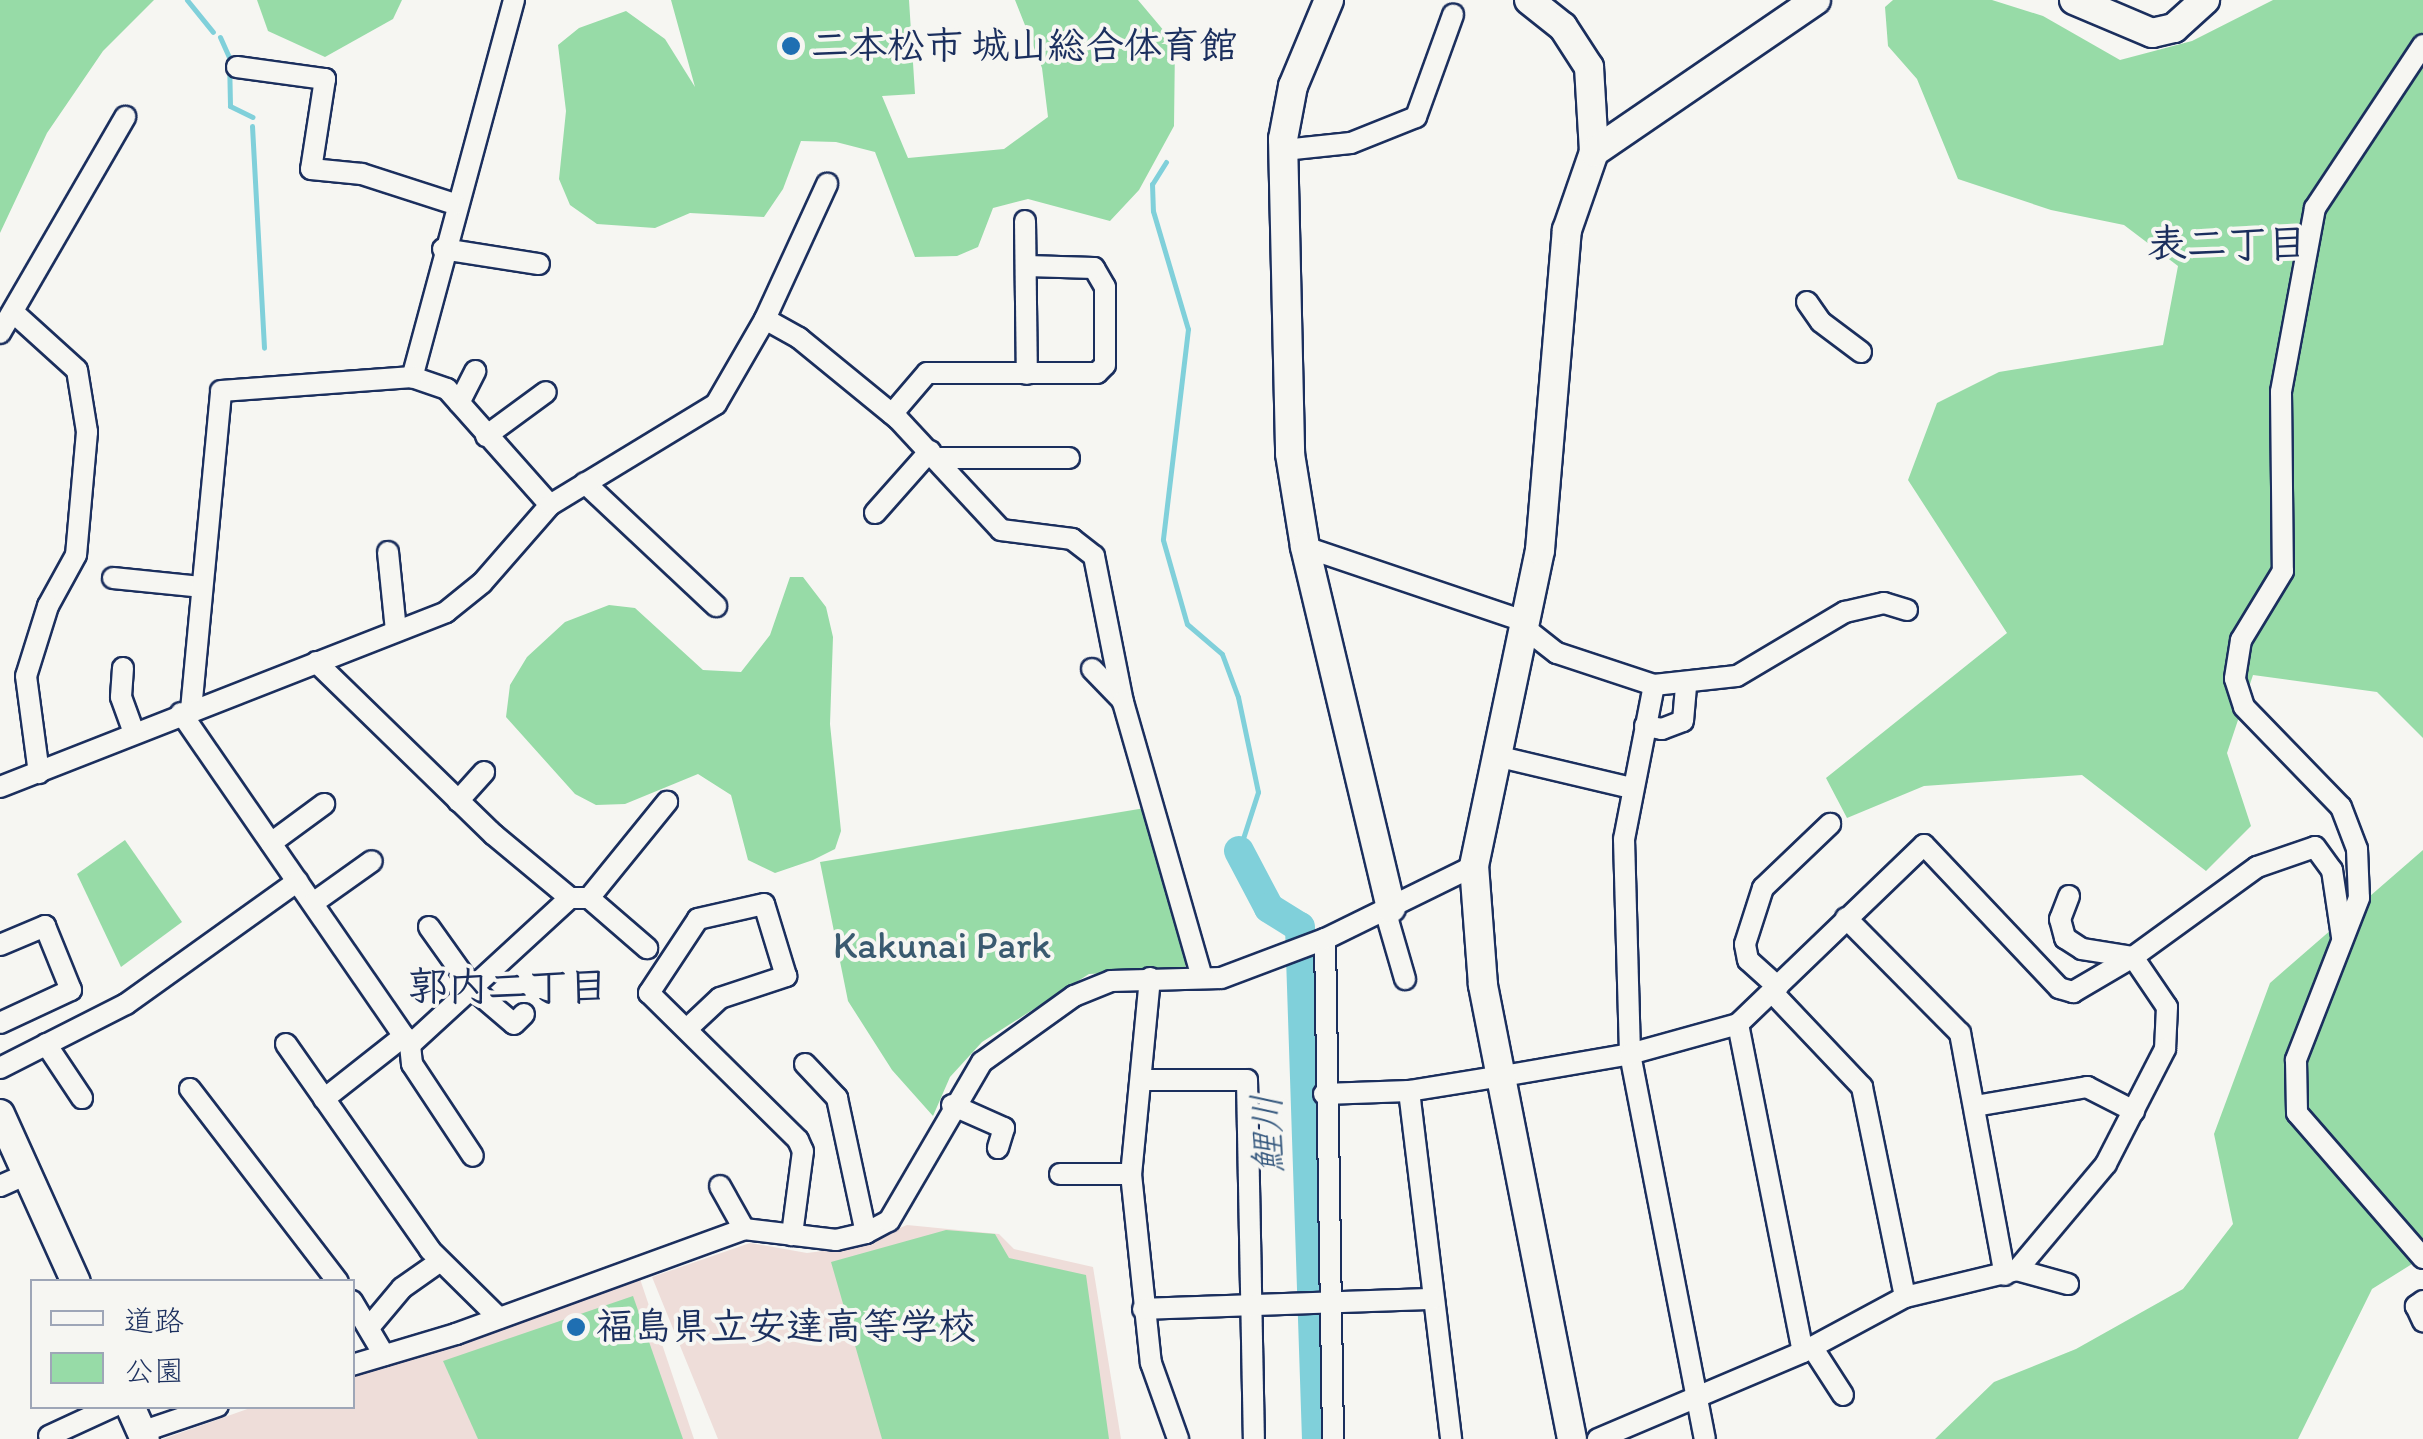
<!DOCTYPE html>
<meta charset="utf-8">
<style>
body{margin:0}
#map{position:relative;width:2423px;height:1439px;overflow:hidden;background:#f6f6f2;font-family:Itim,"Klee One",sans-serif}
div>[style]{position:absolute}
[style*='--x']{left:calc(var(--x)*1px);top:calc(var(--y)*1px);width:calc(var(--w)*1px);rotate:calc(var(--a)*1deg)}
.built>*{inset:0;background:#eeddd9}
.green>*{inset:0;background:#97dba7}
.stream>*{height:5px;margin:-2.5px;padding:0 2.5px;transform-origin:2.5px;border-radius:2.5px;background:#80d0da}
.river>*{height:30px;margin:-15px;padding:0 15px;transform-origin:15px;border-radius:15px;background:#80d0da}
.roads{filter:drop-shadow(2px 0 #1b2f5e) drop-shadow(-2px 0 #1b2f5e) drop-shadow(0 2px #1b2f5e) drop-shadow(0 -2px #1b2f5e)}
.street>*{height:20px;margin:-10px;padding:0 10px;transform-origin:10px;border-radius:10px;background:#f6f6f2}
.secondary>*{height:28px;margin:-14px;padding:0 14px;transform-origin:14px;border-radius:14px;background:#f6f6f2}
.dots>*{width:28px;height:28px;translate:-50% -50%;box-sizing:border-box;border:5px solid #f6f6f2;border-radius:50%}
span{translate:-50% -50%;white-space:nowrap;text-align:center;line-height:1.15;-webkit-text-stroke:8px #f6f6f2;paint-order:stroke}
.poi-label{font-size:38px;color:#1b2f5e;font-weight:700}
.left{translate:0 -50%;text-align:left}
.park-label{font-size:38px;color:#3a5a70}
.neighbourhood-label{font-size:40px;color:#1b2f5e;font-weight:700}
.water-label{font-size:40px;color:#34577d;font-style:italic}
.legend{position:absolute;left:30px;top:1279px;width:325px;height:130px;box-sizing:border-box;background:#f6f6f2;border:2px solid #9ea6b7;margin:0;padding:12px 18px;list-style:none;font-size:30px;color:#1b2f5e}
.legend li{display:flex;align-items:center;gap:20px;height:50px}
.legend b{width:50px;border:2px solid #9ea6b7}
</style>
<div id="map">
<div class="built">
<i style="clip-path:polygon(907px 1225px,999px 1234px,1014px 1249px,1093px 1267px,1121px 1439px,718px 1439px,652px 1277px,750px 1243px,807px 1253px,854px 1247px)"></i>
<i style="clip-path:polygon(640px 1279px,694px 1439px,163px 1439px,253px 1407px,352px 1406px,353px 1374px)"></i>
</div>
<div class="green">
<i style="clip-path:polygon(0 0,154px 0,103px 51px,47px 133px,0 233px)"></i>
<i style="clip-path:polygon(257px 0,402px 0,393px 19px,325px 57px,268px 31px)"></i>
<i style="clip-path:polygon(671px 0,909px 0,915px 94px,882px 96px,908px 158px,1004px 149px,1048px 117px,1042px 68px,1015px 0,937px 0,1138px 0,1175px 44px,1174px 126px,1139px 190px,1110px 221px,1028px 199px,993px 208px,978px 247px,957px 256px,915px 257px,875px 152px,836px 142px,801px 141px,783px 189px,764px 217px,690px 213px,655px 228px,597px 224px,570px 205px,559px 179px,566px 111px,558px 45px,579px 28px,626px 11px,665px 39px,695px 87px)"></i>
<i style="clip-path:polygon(1893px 0,1992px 0,2043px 16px,2120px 60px,2192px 41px,2273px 0,2423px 0,2423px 738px,2377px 692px,2253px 675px,2227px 753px,2251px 826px,2206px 871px,2082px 775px,1924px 786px,1847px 818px,1826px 778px,2007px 633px,1908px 480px,1937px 403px,1999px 372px,2163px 345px,2178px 266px,2124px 225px,2051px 210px,1958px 179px,1917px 79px,1888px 46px,1885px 7px)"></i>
<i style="clip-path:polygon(790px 577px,803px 577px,826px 607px,833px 637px,830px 724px,841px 831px,835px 849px,813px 860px,775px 873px,748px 860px,731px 795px,698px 774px,625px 804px,596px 805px,575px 794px,506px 717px,510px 685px,527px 657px,565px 622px,609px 605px,635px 608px,703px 670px,741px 672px,770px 635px)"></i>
<i style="clip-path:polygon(1145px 808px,1187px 956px,1185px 969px,1089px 974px,982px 1042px,950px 1077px,933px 1116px,892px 1070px,848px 1001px,820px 862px)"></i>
<i style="clip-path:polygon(125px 840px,182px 922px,121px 967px,77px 874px)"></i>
<i style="clip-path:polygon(2423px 850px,2423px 1265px,2412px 1264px,2372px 1289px,2298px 1439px,1935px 1439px,1994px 1382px,2076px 1349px,2183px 1289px,2233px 1224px,2214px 1134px,2270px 983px)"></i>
<i style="clip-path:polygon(946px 1230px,995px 1234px,1009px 1258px,1086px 1275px,1109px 1439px,882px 1439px,831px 1262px)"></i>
<i style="clip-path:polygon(633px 1296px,683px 1439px,478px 1439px,443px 1361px)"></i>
</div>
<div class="stream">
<i style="--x:187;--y:0;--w:41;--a:50.9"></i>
<i style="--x:220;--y:37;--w:22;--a:66"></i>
<i style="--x:229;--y:57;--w:49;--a:88.8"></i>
<i style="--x:230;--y:106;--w:25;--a:26"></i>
<i style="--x:252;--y:126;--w:222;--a:86.9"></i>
<i style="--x:1166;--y:162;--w:26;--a:122"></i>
<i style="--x:1152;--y:184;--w:27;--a:88"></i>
<i style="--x:1153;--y:211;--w:123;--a:73.5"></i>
<i style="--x:1188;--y:329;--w:212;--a:96.8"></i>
<i style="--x:1163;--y:540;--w:87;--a:74.1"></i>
<i style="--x:1187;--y:624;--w:46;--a:40.6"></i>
<i style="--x:1222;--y:654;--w:46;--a:69.6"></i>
<i style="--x:1238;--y:697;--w:97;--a:78.1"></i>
<i style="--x:1258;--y:792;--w:62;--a:107.9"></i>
</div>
<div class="river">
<i style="--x:1239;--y:851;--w:64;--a:62.2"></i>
<i style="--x:1269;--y:908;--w:36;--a:32"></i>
<i style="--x:1300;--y:927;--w:512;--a:88.1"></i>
</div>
<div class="roads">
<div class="street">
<i style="--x:514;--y:0;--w:391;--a:105.1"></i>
<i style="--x:412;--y:377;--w:37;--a:19"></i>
<i style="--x:447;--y:389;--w:155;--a:48.4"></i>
<i style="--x:2423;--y:45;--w:196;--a:123.5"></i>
<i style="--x:2315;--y:208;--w:187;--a:100.5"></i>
<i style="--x:2281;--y:392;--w:179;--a:89.4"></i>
<i style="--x:2283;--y:571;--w:81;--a:121.3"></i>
<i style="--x:2241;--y:640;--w:39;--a:99"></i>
<i style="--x:2235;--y:679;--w:29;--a:72"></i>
<i style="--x:2244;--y:707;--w:139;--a:45.9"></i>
<i style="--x:2341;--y:807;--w:45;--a:69.1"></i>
<i style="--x:2357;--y:849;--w:49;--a:87.7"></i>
<i style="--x:2359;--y:898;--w:174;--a:111.3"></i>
<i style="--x:2296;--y:1060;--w:53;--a:88.9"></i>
<i style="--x:2297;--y:1113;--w:192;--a:49"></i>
<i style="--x:237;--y:67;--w:89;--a:7.8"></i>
<i style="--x:325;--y:79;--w:91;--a:98.8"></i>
<i style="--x:311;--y:169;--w:51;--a:5.6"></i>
<i style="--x:362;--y:174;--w:98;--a:17.9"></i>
<i style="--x:1284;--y:150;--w:67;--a:-6"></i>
<i style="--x:1351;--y:143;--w:70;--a:-21.8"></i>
<i style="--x:1416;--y:117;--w:109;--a:-70.1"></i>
<i style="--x:1025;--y:221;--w:153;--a:89.3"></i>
<i style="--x:443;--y:249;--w:97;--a:8.9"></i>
<i style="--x:1807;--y:302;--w:24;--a:55"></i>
<i style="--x:1821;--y:322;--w:50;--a:36.9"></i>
<i style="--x:13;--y:312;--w:86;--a:42.2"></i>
<i style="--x:77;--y:370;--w:63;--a:80.8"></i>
<i style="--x:87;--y:432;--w:123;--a:95.1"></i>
<i style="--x:76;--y:555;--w:58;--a:118.8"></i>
<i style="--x:48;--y:606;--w:73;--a:107.4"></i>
<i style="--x:26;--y:676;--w:98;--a:82.4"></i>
<i style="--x:765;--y:319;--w:149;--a:-65.3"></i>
<i style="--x:0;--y:333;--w:250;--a:-59.9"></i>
<i style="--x:459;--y:403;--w:36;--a:-63"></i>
<i style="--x:892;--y:414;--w:54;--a:-49.5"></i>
<i style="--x:927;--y:373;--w:170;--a:0"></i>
<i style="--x:1097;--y:373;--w:11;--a:-45"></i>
<i style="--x:1105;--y:365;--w:78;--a:-90"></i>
<i style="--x:1105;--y:287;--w:22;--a:-120"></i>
<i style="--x:1094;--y:268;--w:67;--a:-178.3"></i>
<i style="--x:486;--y:436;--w:74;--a:-36.3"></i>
<i style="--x:937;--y:458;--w:132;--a:0"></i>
<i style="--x:585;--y:483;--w:180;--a:43.2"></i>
<i style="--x:875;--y:513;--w:83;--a:-48.4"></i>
<i style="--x:1305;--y:547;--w:234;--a:18.7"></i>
<i style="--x:388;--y:552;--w:79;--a:84.2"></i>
<i style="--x:113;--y:578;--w:88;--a:5.8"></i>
<i style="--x:1526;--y:629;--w:39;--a:38"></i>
<i style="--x:1557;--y:653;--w:102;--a:18.3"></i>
<i style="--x:1654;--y:685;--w:157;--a:101"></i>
<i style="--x:1624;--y:839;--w:215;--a:88.4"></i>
<i style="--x:1630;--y:1054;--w:392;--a:79"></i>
<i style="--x:123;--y:668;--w:29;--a:94"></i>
<i style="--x:121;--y:697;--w:38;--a:70"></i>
<i style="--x:1092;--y:669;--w:43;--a:45.9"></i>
<i style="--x:1654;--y:685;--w:83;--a:-6.2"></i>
<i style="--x:1737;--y:676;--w:126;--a:-30.7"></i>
<i style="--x:1845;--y:612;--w:40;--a:-13"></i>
<i style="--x:1884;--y:603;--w:24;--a:17"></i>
<i style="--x:191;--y:710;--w:320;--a:-84.6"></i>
<i style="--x:221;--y:391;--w:192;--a:-4.2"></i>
<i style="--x:181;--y:713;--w:403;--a:55.4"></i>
<i style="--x:410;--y:1045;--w:217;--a:-42.6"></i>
<i style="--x:570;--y:898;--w:99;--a:-140.3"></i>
<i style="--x:494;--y:835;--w:248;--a:-135.8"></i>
<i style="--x:1645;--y:726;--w:17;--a:10"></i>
<i style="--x:1662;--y:729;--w:22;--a:-21"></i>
<i style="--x:1683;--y:721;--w:38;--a:-85"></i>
<i style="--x:1496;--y:756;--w:139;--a:13.3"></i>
<i style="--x:0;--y:787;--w:479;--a:-21.4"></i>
<i style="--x:446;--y:612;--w:46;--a:-38.9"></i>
<i style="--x:482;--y:583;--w:103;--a:-48.9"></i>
<i style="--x:550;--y:505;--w:194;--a:-31.3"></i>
<i style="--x:716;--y:404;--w:98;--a:-60"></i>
<i style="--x:765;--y:319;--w:39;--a:29"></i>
<i style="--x:799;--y:338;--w:128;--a:39.3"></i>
<i style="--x:898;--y:419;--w:151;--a:47.1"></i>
<i style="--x:1001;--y:530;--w:72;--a:7.2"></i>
<i style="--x:1072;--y:539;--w:28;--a:38"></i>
<i style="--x:1094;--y:556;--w:149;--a:78.8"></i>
<i style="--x:1123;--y:702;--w:286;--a:74"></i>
<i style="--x:458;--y:801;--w:39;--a:-48"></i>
<i style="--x:271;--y:843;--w:66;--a:-36.3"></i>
<i style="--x:2069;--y:896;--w:25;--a:111"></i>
<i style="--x:2060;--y:919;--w:20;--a:75"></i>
<i style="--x:2065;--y:938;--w:20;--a:33"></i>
<i style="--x:2082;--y:949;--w:52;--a:8.9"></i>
<i style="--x:2133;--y:957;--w:153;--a:-36"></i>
<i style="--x:2257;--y:867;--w:61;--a:-19"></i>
<i style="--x:2315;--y:847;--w:29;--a:54"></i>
<i style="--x:2332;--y:870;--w:68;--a:81.5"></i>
<i style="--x:570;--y:898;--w:19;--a:0"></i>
<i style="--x:589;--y:898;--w:124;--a:-50.9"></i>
<i style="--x:589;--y:898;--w:77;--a:40.8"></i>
<i style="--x:313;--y:903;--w:72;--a:-35.4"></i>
<i style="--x:1385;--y:910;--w:72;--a:73.8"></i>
<i style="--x:1846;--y:918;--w:162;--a:45.3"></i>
<i style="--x:1960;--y:1033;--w:246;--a:79.5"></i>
<i style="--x:429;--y:927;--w:77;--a:54.5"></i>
<i style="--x:474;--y:990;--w:52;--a:40.4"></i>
<i style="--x:514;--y:1024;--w:14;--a:-45"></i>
<i style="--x:1325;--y:939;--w:500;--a:89.08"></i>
<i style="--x:0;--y:945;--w:49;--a:-22.9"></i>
<i style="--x:45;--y:926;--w:69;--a:67.9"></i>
<i style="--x:71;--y:990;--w:78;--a:155.1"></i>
<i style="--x:1150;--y:978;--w:197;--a:95.5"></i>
<i style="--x:1131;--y:1174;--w:190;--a:84"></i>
<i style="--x:1151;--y:1363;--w:81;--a:70.4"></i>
<i style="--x:1778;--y:987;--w:40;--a:-138"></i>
<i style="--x:1748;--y:960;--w:16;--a:-101"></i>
<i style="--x:1745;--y:944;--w:59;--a:-72.2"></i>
<i style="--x:1763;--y:888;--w:93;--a:-43.7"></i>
<i style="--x:1772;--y:992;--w:131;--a:46.5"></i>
<i style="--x:1862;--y:1087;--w:214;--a:78.4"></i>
<i style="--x:1738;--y:1024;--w:334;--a:78.8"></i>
<i style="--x:688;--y:1028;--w:44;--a:-43.2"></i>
<i style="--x:720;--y:998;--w:70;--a:-18.4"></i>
<i style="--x:786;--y:976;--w:75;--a:-107"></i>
<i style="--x:764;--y:904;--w:68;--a:167.2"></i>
<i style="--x:698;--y:919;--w:89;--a:123.5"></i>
<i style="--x:649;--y:993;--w:209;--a:44.6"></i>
<i style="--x:798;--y:1140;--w:12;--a:66"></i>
<i style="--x:803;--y:1151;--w:85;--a:97.5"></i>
<i style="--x:46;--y:1044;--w:65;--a:56.3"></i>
<i style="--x:286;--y:1044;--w:251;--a:55"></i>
<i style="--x:430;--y:1250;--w:97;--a:44.6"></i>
<i style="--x:410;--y:1045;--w:19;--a:84"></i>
<i style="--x:412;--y:1064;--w:110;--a:56.5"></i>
<i style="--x:805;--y:1064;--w:47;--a:46.7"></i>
<i style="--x:837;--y:1098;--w:138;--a:77.9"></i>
<i style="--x:0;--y:1068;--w:141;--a:-26.9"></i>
<i style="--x:126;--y:1004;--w:211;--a:-35.6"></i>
<i style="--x:1141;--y:1080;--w:106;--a:0"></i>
<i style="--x:1247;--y:1080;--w:359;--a:88.9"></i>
<i style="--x:190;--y:1089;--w:243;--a:52.5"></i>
<i style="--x:1409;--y:1091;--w:351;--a:83.1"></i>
<i style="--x:1324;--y:1094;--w:85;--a:-2"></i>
<i style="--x:1409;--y:1091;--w:95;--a:-9.1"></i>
<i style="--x:1503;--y:1076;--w:129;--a:-9.8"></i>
<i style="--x:1630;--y:1054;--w:112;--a:-15.5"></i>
<i style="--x:1738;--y:1024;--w:258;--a:-43.9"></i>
<i style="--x:1924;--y:845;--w:197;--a:46.6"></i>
<i style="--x:2059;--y:988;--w:15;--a:16"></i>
<i style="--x:2073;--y:992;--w:69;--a:-30.3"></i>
<i style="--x:2133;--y:957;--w:60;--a:55.8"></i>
<i style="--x:2167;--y:1007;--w:42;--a:92.7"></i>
<i style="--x:2165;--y:1049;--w:129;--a:117.2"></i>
<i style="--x:2106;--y:1164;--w:138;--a:130"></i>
<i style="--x:2017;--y:1270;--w:115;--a:166.4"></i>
<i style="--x:1905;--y:1297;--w:116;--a:151.7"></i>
<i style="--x:1803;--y:1352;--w:223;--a:157"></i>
<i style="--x:324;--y:1099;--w:102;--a:-38.2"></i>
<i style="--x:952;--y:1105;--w:57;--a:23.9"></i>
<i style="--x:1004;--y:1128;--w:21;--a:107"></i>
<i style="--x:1975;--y:1106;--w:114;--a:-9.6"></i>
<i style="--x:2087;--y:1087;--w:53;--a:27.1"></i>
<i style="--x:1060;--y:1174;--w:71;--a:0"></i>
<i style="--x:0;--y:1186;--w:30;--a:-24"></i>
<i style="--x:720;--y:1186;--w:49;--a:60.8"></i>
<i style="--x:2017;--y:1270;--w:53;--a:15.4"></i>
<i style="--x:352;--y:1301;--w:63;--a:59.3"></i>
<i style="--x:2423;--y:1301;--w:9;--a:144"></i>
<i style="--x:2416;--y:1306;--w:17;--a:65"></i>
<i style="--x:1143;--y:1309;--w:290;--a:-2"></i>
<i style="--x:371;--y:1325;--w:48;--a:-50"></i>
<i style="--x:402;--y:1288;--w:45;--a:-35.1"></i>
<i style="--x:1812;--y:1347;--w:57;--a:57.1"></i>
<i style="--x:352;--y:1365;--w:109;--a:-16.6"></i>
<i style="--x:456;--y:1334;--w:307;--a:-20"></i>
<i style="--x:744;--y:1229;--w:93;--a:6.8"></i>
<i style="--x:836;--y:1240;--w:31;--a:-13"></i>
<i style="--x:866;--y:1233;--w:26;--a:-28"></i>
<i style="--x:889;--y:1221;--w:184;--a:-59.7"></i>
<i style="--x:982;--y:1062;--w:113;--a:-35.7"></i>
<i style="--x:1074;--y:996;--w:40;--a:-22"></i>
<i style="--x:1111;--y:981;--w:110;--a:-1.6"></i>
<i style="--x:1221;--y:978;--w:111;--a:-20.6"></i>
<i style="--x:1325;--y:939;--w:166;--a:-26.1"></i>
<i style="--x:141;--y:1432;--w:81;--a:-18.7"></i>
<i style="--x:49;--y:1436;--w:72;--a:-24.8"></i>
</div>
<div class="secondary">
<i style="--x:1329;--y:0;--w:93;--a:112.7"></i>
<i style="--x:1293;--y:86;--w:54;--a:100.7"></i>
<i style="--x:1283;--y:139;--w:315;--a:88.7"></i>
<i style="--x:1290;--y:454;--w:94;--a:80.8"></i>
<i style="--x:1305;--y:547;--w:371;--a:76.6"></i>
<i style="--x:1529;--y:0;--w:43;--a:38.5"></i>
<i style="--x:1563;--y:27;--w:48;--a:57"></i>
<i style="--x:1589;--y:67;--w:85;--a:86.6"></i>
<i style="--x:2074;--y:0;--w:85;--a:22.9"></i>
<i style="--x:2152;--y:33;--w:23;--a:-13"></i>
<i style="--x:2174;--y:28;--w:42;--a:-42.1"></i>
<i style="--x:0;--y:1114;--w:184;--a:65.7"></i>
<i style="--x:130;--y:1406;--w:36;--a:66"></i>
<i style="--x:1572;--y:1439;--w:463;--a:-101.1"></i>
<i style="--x:1483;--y:985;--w:119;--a:-94.3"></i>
<i style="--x:1474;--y:866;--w:323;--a:-78.2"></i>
<i style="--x:1540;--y:550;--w:321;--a:-85.2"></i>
<i style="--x:1567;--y:230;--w:83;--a:-70.9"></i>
<i style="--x:1594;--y:152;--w:269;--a:-34.4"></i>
</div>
</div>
<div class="dots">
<i style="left:791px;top:46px;background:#1f6fb2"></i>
<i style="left:576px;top:1327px;background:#1f6fb2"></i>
</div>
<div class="poi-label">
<span class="left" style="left:811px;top:46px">二本松市 城山総合体育館</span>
<span class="left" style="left:596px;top:1327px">福島県立安達高等学校</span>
</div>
<div class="park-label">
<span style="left:942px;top:946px">Kakunai Park</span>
</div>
<div class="neighbourhood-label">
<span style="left:2227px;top:243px">表二丁目</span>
<span style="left:508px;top:986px">郭内二丁目</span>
</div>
<div class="water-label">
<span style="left:1267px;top:1134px;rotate:-92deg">鯉川</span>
</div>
<ul class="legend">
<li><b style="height:12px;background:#f6f6f2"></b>道路</li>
<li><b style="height:28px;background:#97dba7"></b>公園</li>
</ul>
</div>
